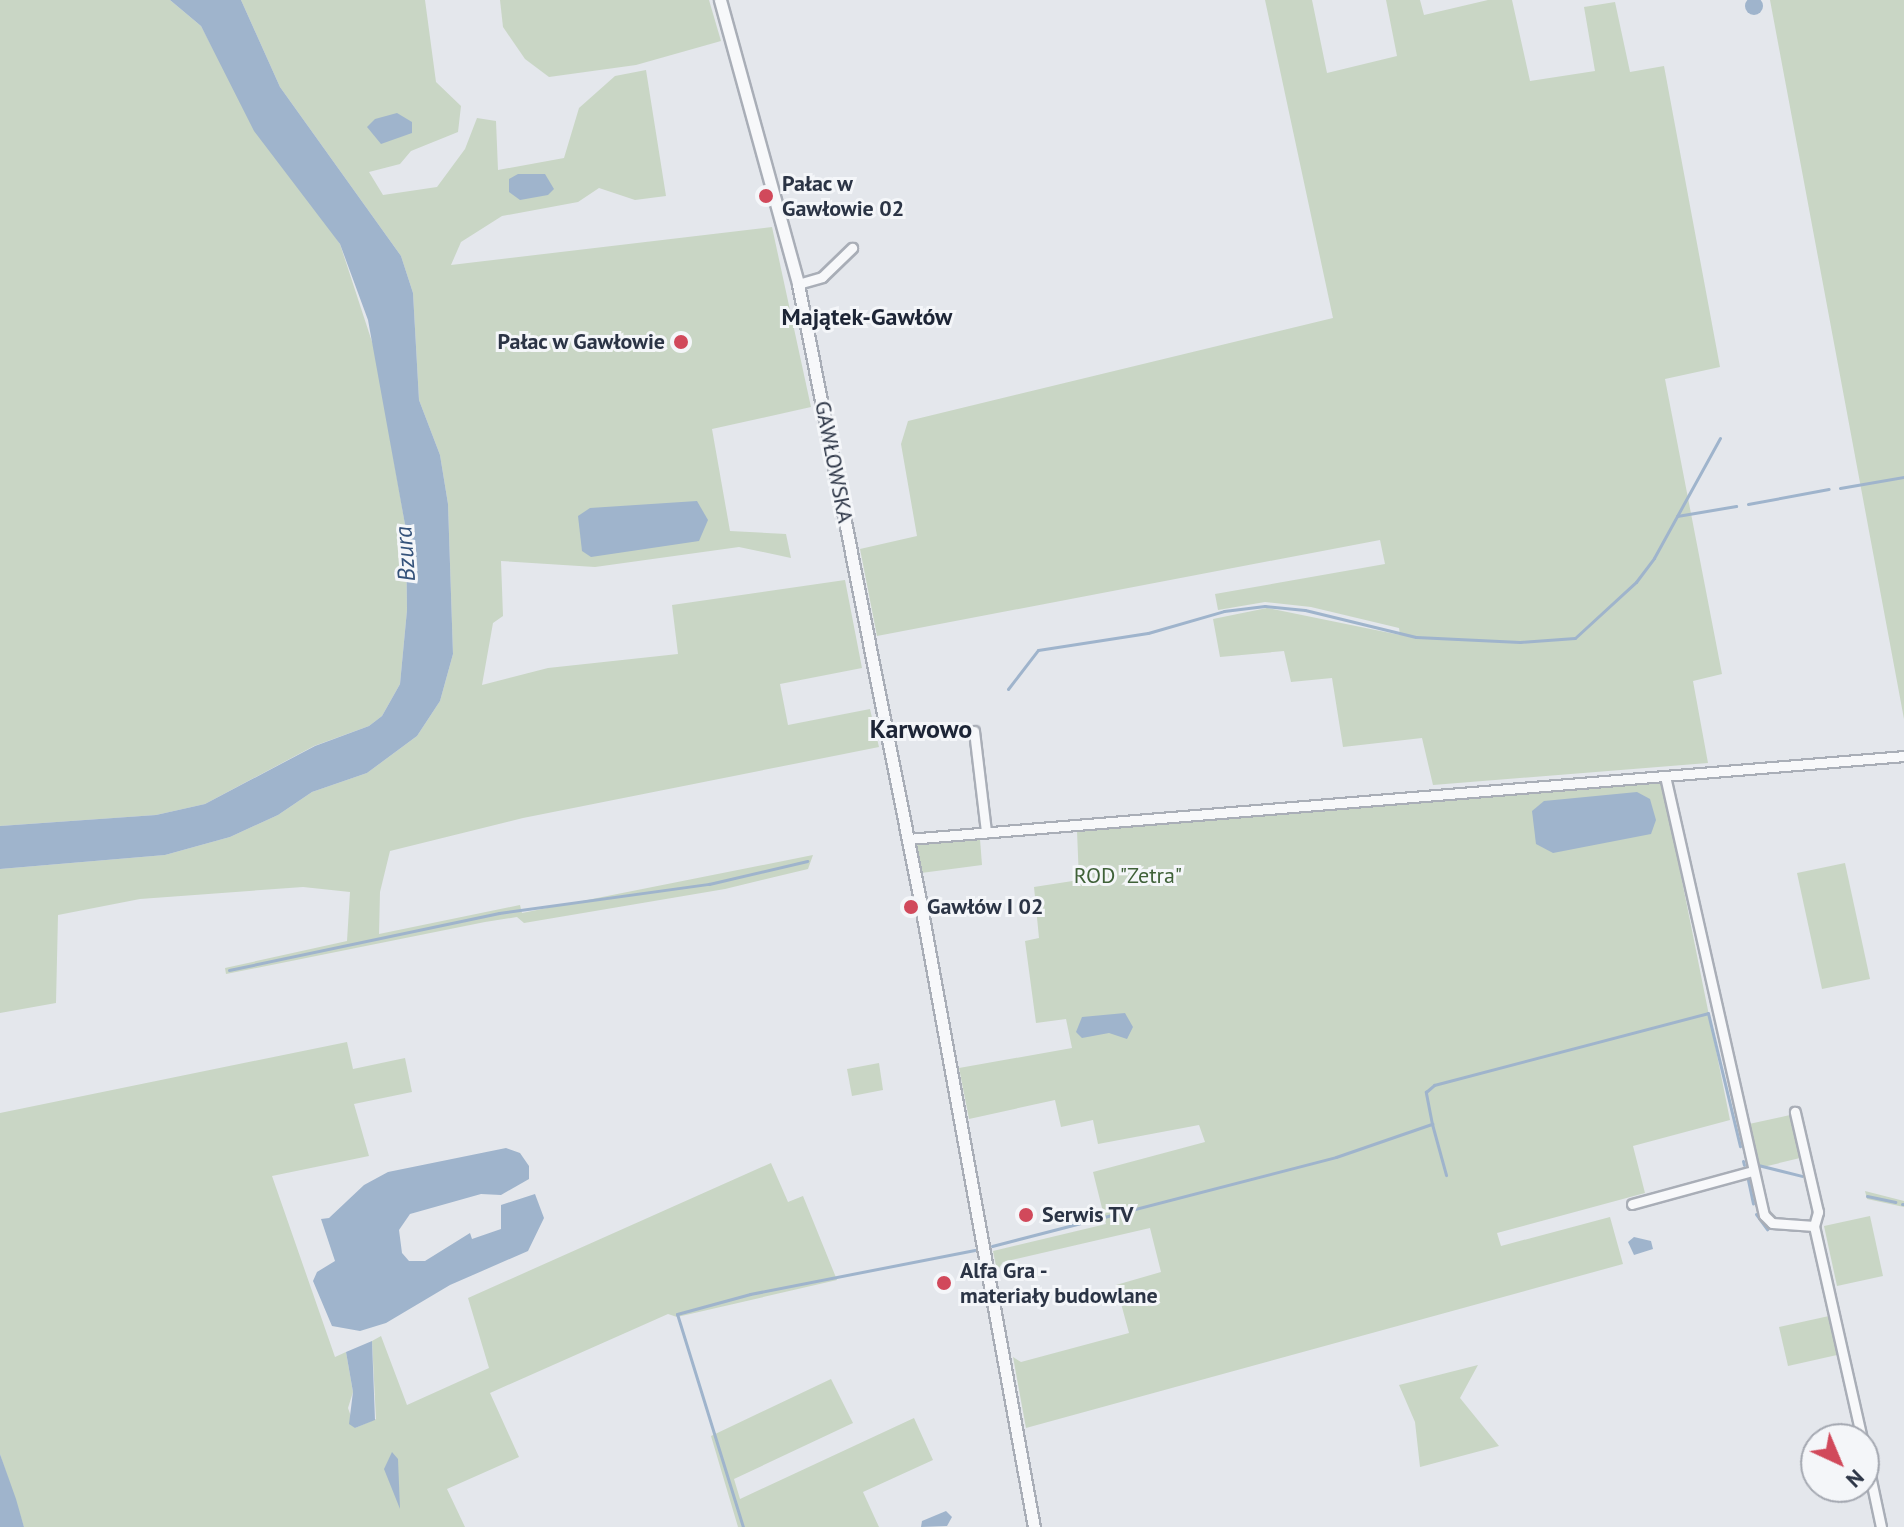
<!DOCTYPE html>
<meta charset="utf-8">
<style>
body{margin:0}
#map{position:relative;width:1904px;height:1527px;overflow:hidden;background:#e4e7ec;font-family:"PT Sans",sans-serif}
div>[style]{position:absolute}
[style*='--x']{left:calc(var(--x)*1px);top:calc(var(--y)*1px);width:calc(var(--w)*1px);rotate:calc(var(--a)*1deg)}
.green>*{inset:0;background:#c9d6c5}
.water>*{inset:0;background:#9fb4cc}
.round{border-radius:50%}
.stream>*{height:3px;margin:-1.5px;padding:0 1.5px;transform-origin:1.5px;border-radius:1.5px;background:#9fb4cc}
.roads{filter:drop-shadow(2px 0 #a9aeb7) drop-shadow(-2px 0 #a9aeb7) drop-shadow(0 2px #a9aeb7) drop-shadow(0 -2px #a9aeb7)}
.minor>*{height:9px;margin:-4.5px;padding:0 4.5px;transform-origin:4.5px;border-radius:4.5px;background:#f7f8fa}
.tertiary>*{height:11px;margin:-5.5px;padding:0 5.5px;transform-origin:5.5px;border-radius:5.5px;background:#f7f8fa}
.dots>*{width:22px;height:22px;translate:-50% -50%;box-sizing:border-box;border:4px solid #f4f6f9;border-radius:50%}
span{translate:-50% -50%;white-space:nowrap;text-align:center;line-height:1.15;-webkit-text-stroke:6px #f4f6f9;paint-order:stroke}
.poi-label{font-size:22px;color:#2b3445;font-weight:700}
.left{translate:0 -50%;text-align:left}
.right{translate:-100% -50%;text-align:right}
.street-label{font-size:22px;color:#2b3445}
.park-label{font-size:22px;color:#3f6138}
.neighbourhood-label{font-size:24px;color:#1d2536;font-weight:700}
.water-label{font-size:24px;color:#34527a;font-style:italic}
.quarter-label{font-size:26px;color:#1d2536;font-weight:700}
.north{position:absolute;left:1800px;top:1423px;width:80px;height:80px;box-sizing:border-box;background:#f4f6f9;border:2px solid #a4a8b1;border-radius:50%;rotate:136deg;font-size:22px;font-weight:700;line-height:32px;text-align:center;color:#2b3445}
.north::after{content:'';display:block;margin:auto;width:28px;height:36px;background:#d1495b;clip-path:polygon(50% 0,100% 100%,50% 72%,0 100%)}
</style>
<div id="map">
<div class="green">
<i style="clip-path:polygon(0 0,170px 0,201px 26px,227px 75px,340px 244px,375px 351px,406px 530px,407px 610px,400px 684px,382px 716px,369px 726px,314px 746px,205px 804px,156px 815px,0 826px)"></i>
<i style="clip-path:polygon(241px 0,425px 0,436px 82px,461px 106px,458px 132px,411px 151px,400px 164px,369px 172px,383px 195px,437px 187px,465px 149px,477px 118px,496px 121px,498px 170px,564px 158px,579px 108px,615px 76px,646px 70px,666px 196px,635px 200px,599px 188px,578px 202px,502px 216px,461px 242px,451px 265px,772px 227px,811px 407px,712px 429px,730px 531px,786px 534px,791px 558px,739px 547px,595px 567px,501px 561px,503px 616px,493px 623px,482px 685px,548px 668px,678px 654px,672px 605px,845px 580px,862px 668px,780px 684px,788px 725px,870px 709px,879px 747px,523px 818px,390px 851px,380px 892px,379px 934px,520px 905px,522px 913px,813px 855px,808px 869px,725px 889px,524px 923px,517px 917px,485px 922px,226px 974px,225px 968px,347px 941px,350px 892px,303px 887px,140px 899px,58px 915px,56px 1003px,0 1013px,0 869px,165px 855px,230px 837px,278px 815px,312px 792px,367px 773px,417px 736px,440px 701px,453px 654px,448px 504px,440px 455px,419px 400px,413px 293px,401px 256px,280px 87px)"></i>
<i style="clip-path:polygon(500px 0,709px 0,721px 41px,636px 65px,549px 77px,525px 59px,503px 27px)"></i>
<i style="clip-path:polygon(1265px 0,1312px 0,1327px 73px,1397px 56px,1386px 0,1420px 0,1424px 15px,1488px 0,1512px 0,1530px 81px,1595px 71px,1584px 7px,1615px 2px,1630px 72px,1664px 66px,1720px 367px,1665px 379px,1722px 674px,1693px 681px,1708px 763px,1433px 785px,1422px 738px,1343px 747px,1332px 678px,1291px 682px,1284px 651px,1220px 657px,1213px 619px,1267px 608px,1400px 635px,1399px 628px,1311px 607px,1265px 602px,1218px 610px,1215px 594px,1385px 564px,1380px 540px,877px 636px,860px 549px,917px 536px,901px 444px,908px 421px,1333px 318px)"></i>
<i style="clip-path:polygon(1770px 0,1904px 0,1904px 719px,1804px 182px)"></i>
<i style="clip-path:polygon(1662px 781px,1730px 1120px,1633px 1146px,1645px 1193px,1497px 1233px,1501px 1246px,1610px 1217px,1623px 1264px,1026px 1428px,1013px 1357px,1021px 1362px,1129px 1333px,1116px 1285px,1161px 1272px,1150px 1228px,1003px 1262px,997px 1271px,993px 1251px,1106px 1224px,1093px 1172px,1205px 1142px,1199px 1125px,1098px 1144px,1093px 1120px,1061px 1127px,1055px 1100px,969px 1119px,959px 1068px,1072px 1048px,1066px 1019px,1036px 1023px,1025px 941px,1039px 938px,1034px 887px,1079px 880px,1077px 831px)"></i>
<i style="clip-path:polygon(980px 839px,982px 865px,921px 873px,916px 845px)"></i>
<i style="clip-path:polygon(1845px 863px,1870px 979px,1822px 989px,1797px 873px)"></i>
<i style="clip-path:polygon(347px 1042px,353px 1069px,405px 1058px,412px 1092px,354px 1104px,369px 1156px,272px 1176px,335px 1357px,346px 1352px,353px 1392px,348px 1408px,355px 1428px,376px 1419px,372px 1341px,381px 1336px,407px 1405px,489px 1368px,468px 1298px,771px 1163px,788px 1202px,803px 1196px,837px 1280px,677px 1317px,668px 1314px,490px 1393px,519px 1457px,447px 1489px,465px 1527px,24px 1527px,0 1454px,0 1113px)"></i>
<i style="clip-path:polygon(879px 1063px,883px 1090px,852px 1096px,847px 1069px)"></i>
<i style="clip-path:polygon(1790px 1115px,1800px 1158px,1759px 1168px,1749px 1124px)"></i>
<i style="clip-path:polygon(1865px 1191px,1904px 1201px,1904px 1207px,1867px 1199px)"></i>
<i style="clip-path:polygon(1870px 1216px,1883px 1276px,1837px 1286px,1824px 1226px)"></i>
<i style="clip-path:polygon(1829px 1316px,1837px 1355px,1788px 1366px,1779px 1327px)"></i>
<i style="clip-path:polygon(1478px 1365px,1460px 1398px,1499px 1446px,1420px 1467px,1415px 1422px,1399px 1385px)"></i>
<i style="clip-path:polygon(831px 1379px,853px 1423px,734px 1479px,740px 1499px,914px 1418px,933px 1460px,863px 1492px,879px 1527px,738px 1527px,711px 1436px)"></i>
</div>
<div class="water">
<i class="round" style="left:1745px;top:-3px;width:18px;height:18px"></i>
<i style="clip-path:polygon(170px 0,241px 0,280px 87px,401px 256px,413px 293px,419px 400px,440px 455px,448px 504px,453px 654px,440px 701px,417px 736px,367px 773px,312px 792px,278px 815px,230px 837px,165px 855px,0 869px,0 826px,156px 815px,205px 804px,315px 746px,369px 726px,382px 716px,400px 684px,407px 610px,406px 530px,368px 320px,340px 244px,254px 131px,201px 26px)"></i>
<i style="clip-path:polygon(397px 113px,412px 122px,412px 133px,381px 144px,367px 127px,375px 119px)"></i>
<i style="clip-path:polygon(518px 174px,545px 174px,554px 189px,548px 195px,520px 200px,509px 192px,509px 179px)"></i>
<i style="clip-path:polygon(697px 501px,708px 520px,699px 541px,591px 557px,582px 551px,578px 516px,590px 508px)"></i>
<i style="clip-path:polygon(1637px 792px,1650px 799px,1656px 820px,1651px 834px,1553px 853px,1536px 844px,1532px 811px,1544px 801px)"></i>
<i style="clip-path:polygon(1125px 1013px,1133px 1027px,1127px 1039px,1109px 1033px,1082px 1038px,1076px 1032px,1082px 1017px)"></i>
<i style="clip-path:polygon(506px 1148px,520px 1153px,529px 1166px,529px 1179px,501px 1195px,481px 1194px,410px 1214px,399px 1230px,402px 1253px,409px 1261px,425px 1261px,470px 1233px,472px 1239px,501px 1229px,501px 1205px,535px 1194px,544px 1218px,528px 1251px,450px 1285px,386px 1323px,360px 1331px,332px 1326px,313px 1281px,317px 1272px,335px 1261px,321px 1219px,329px 1218px,364px 1185px,388px 1172px)"></i>
<i style="clip-path:polygon(1634px 1237px,1651px 1241px,1653px 1249px,1634px 1255px,1628px 1242px)"></i>
<i style="clip-path:polygon(372px 1341px,375px 1420px,355px 1428px,349px 1424px,353px 1392px,346px 1352px)"></i>
<i style="clip-path:polygon(392px 1452px,398px 1459px,400px 1509px,384px 1469px)"></i>
<i style="clip-path:polygon(0 1454px,16px 1499px,24px 1527px,0 1527px)"></i>
<i style="clip-path:polygon(946px 1511px,952px 1517px,947px 1526px,921px 1527px,922px 1521px)"></i>
</div>
<div class="stream">
<i style="--x:1840;--y:488;--w:65;--a:-9.8"></i>
<i style="--x:1748;--y:504;--w:82;--a:-10.5"></i>
<i style="--x:1677;--y:516;--w:60;--a:-9.6"></i>
<i style="--x:1008;--y:689;--w:49;--a:-52.4"></i>
<i style="--x:1038;--y:650;--w:111;--a:-8.8"></i>
<i style="--x:1148;--y:633;--w:79;--a:-16.1"></i>
<i style="--x:1224;--y:611;--w:41;--a:-7"></i>
<i style="--x:1265;--y:606;--w:40;--a:5.7"></i>
<i style="--x:1305;--y:610;--w:114;--a:13.7"></i>
<i style="--x:1416;--y:637;--w:104;--a:2.8"></i>
<i style="--x:1520;--y:642;--w:55;--a:-4.2"></i>
<i style="--x:1575;--y:638;--w:83;--a:-42.6"></i>
<i style="--x:1636;--y:582;--w:30;--a:-53"></i>
<i style="--x:1654;--y:558;--w:137;--a:-61.2"></i>
<i style="--x:229;--y:970;--w:276;--a:-11.9"></i>
<i style="--x:499;--y:913;--w:212;--a:-7.9"></i>
<i style="--x:709;--y:884;--w:101;--a:-13.2"></i>
<i style="--x:1432;--y:1124;--w:53;--a:74.6"></i>
<i style="--x:1743;--y:1161;--w:4;--a:76"></i>
<i style="--x:1758;--y:1165;--w:45;--a:14"></i>
<i style="--x:1748;--y:1180;--w:24;--a:78"></i>
<i style="--x:1867;--y:1196;--w:29;--a:12"></i>
<i style="--x:1902;--y:1204;--w:2;--a:0"></i>
<i style="--x:1756;--y:1214;--w:19;--a:54"></i>
<i style="--x:992;--y:1246;--w:355;--a:-14.5"></i>
<i style="--x:1336;--y:1157;--w:102;--a:-19"></i>
<i style="--x:1432;--y:1124;--w:33;--a:-101"></i>
<i style="--x:1426;--y:1092;--w:11;--a:-41"></i>
<i style="--x:1434;--y:1085;--w:283;--a:-14.7"></i>
<i style="--x:1708;--y:1013;--w:137;--a:76.5"></i>
<i style="--x:743;--y:1527;--w:223;--a:-107.2"></i>
<i style="--x:677;--y:1314;--w:76;--a:-15.3"></i>
<i style="--x:750;--y:1294;--w:229;--a:-11.1"></i>
</div>
<div class="roads">
<div class="minor">
<i style="--x:798;--y:284;--w:25;--a:-16"></i>
<i style="--x:822;--y:277;--w:42;--a:-44"></i>
<i style="--x:974;--y:731;--w:102;--a:83.2"></i>
<i style="--x:1665;--y:776;--w:450;--a:77.3"></i>
<i style="--x:1764;--y:1215;--w:11;--a:45"></i>
<i style="--x:1772;--y:1223;--w:42;--a:4.1"></i>
<i style="--x:1814;--y:1226;--w:15;--a:-74"></i>
<i style="--x:1818;--y:1212;--w:103;--a:-103"></i>
<i style="--x:908;--y:839;--w:999;--a:-4.76"></i>
<i style="--x:1632;--y:1204;--w:125;--a:-15.3"></i>
<i style="--x:1814;--y:1226;--w:218;--a:77.3"></i>
<i style="--x:1864;--y:1447;--w:82;--a:78"></i>
</div>
<div class="tertiary">
<i style="--x:720;--y:0;--w:295;--a:74.6"></i>
<i style="--x:798;--y:284;--w:634;--a:78.81"></i>
<i style="--x:921;--y:906;--w:631;--a:79.69"></i>
</div>
</div>
<div class="dots">
<i style="left:766px;top:196px;background:#d1495b"></i>
<i style="left:681px;top:342px;background:#d1495b"></i>
<i style="left:911px;top:907px;background:#d1495b"></i>
<i style="left:1026px;top:1215px;background:#d1495b"></i>
<i style="left:944px;top:1283px;background:#d1495b"></i>
</div>
<div class="poi-label">
<span class="left" style="left:782px;top:196px">Pałac w<br>Gawłowie 02</span>
<span class="right" style="left:665px;top:342px">Pałac w Gawłowie</span>
<span class="left" style="left:927px;top:907px">Gawłów I 02</span>
<span class="left" style="left:1042px;top:1215px">Serwis TV</span>
<span class="left" style="left:960px;top:1283px">Alfa Gra -<br>materiały budowlane</span>
</div>
<div class="street-label">
<span style="left:834px;top:462px;rotate:79deg">GAWŁOWSKA</span>
</div>
<div class="park-label">
<span style="left:1128px;top:876px">ROD "Zetra"</span>
</div>
<div class="neighbourhood-label">
<span style="left:867px;top:317px">Majątek-Gawłów</span>
</div>
<div class="water-label">
<span style="left:405px;top:554px;rotate:-94deg">Bzura</span>
</div>
<div class="quarter-label">
<span style="left:921px;top:729px">Karwowo</span>
</div>
<div class="north">N</div>
</div>
